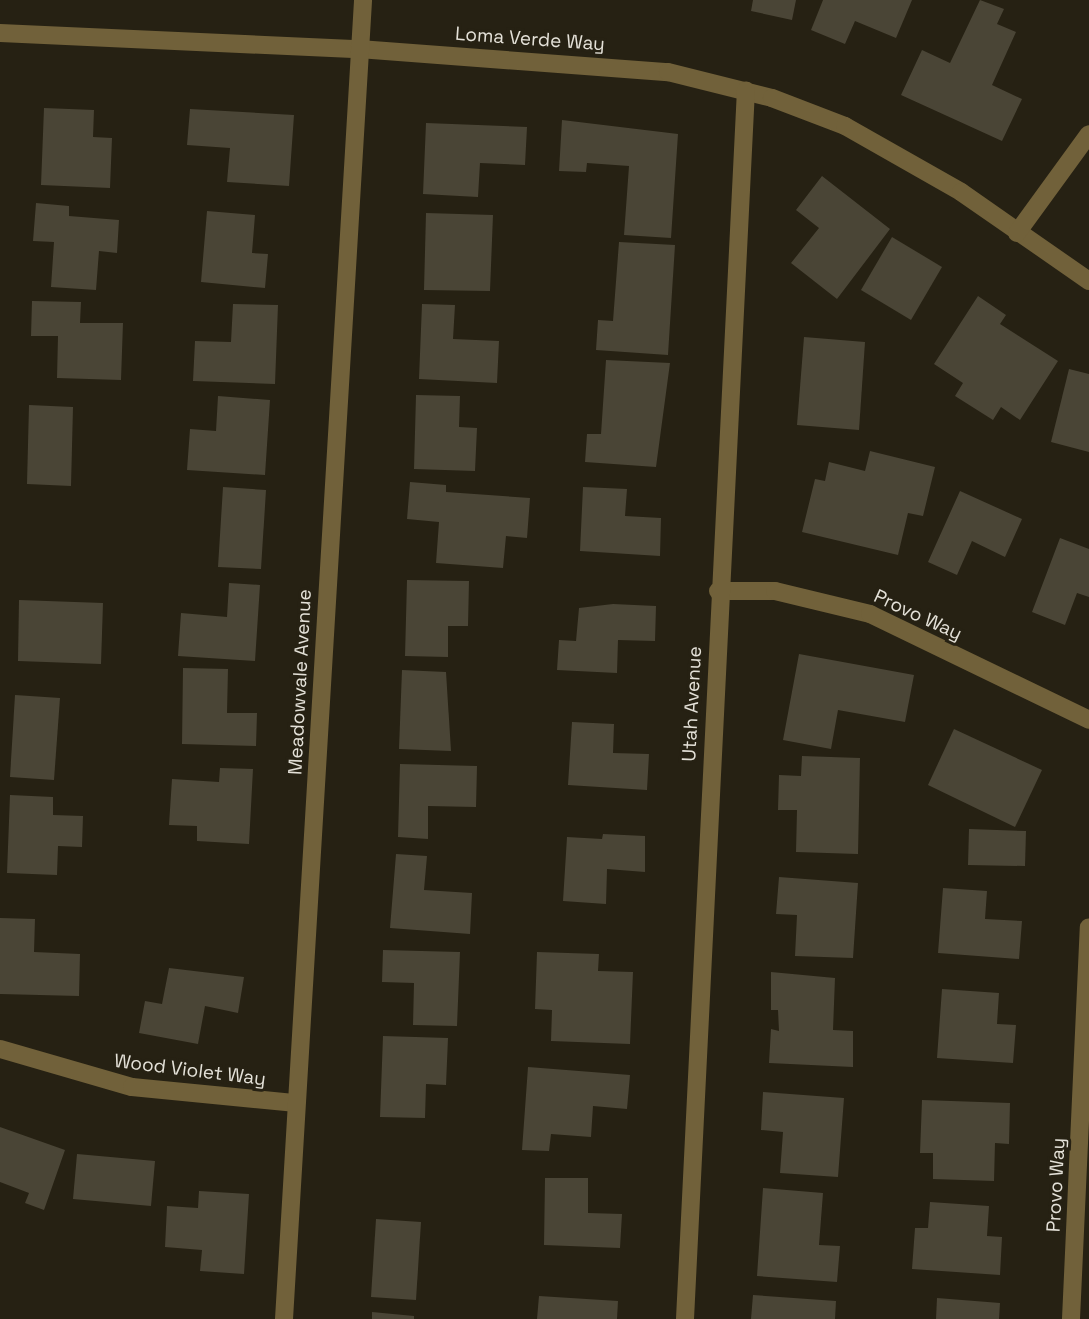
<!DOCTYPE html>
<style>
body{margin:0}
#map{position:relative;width:1089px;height:1319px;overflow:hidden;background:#262113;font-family:"Space Grotesk",sans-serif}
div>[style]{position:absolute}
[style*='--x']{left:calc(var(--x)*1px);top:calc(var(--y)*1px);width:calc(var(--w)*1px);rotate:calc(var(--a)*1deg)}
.building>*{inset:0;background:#4a4536}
.minor>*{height:18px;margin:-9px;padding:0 9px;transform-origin:9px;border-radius:9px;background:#71613a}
span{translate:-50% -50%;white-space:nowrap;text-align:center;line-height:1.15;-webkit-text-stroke:6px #262113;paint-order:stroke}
.street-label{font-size:19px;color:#e4e1d8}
</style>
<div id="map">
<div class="building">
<i style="clip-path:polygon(753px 0,796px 0,792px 20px,751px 11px)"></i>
<i style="clip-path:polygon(823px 0,912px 0,896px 38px,855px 21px,845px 44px,811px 30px)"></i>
<i style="clip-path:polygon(980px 0,1004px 9px,997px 24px,1016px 32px,992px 85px,1022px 99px,1002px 141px,901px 95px,922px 50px,950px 63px)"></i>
<i style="clip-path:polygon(44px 108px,94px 110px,93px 137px,112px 138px,110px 188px,41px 185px)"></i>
<i style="clip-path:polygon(190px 109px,294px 115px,289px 186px,227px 182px,230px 148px,187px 145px)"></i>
<i style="clip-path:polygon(562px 120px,678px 134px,671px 238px,624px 235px,629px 166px,587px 163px,586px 172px,559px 171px)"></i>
<i style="clip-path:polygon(426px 123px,527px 127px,525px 165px,480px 163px,478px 197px,423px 194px)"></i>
<i style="clip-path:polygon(822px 176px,890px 229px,837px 299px,791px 263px,819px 228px,796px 210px)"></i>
<i style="clip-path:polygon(36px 203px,69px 206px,69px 216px,119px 220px,117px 253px,99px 251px,96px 290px,51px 287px,54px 242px,33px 241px)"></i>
<i style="clip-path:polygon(207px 211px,255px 215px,252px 253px,268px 254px,265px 288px,201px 282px)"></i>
<i style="clip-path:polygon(426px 213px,493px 215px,490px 291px,424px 290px)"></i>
<i style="clip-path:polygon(892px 237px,942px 267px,911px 320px,861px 290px)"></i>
<i style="clip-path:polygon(619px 242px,675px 245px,668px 355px,596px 350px,598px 320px,613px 321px)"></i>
<i style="clip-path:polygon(978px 296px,1006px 315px,1000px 324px,1058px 361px,1020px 420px,1001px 407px,993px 420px,955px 396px,963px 383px,934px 364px)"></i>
<i style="clip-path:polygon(32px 301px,81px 302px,80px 323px,123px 323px,121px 380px,57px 378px,58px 336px,31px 336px)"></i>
<i style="clip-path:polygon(233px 304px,278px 305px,275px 384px,193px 381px,195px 341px,231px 342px)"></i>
<i style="clip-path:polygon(422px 304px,455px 305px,453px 339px,499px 341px,497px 383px,419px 379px)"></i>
<i style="clip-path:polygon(804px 337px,865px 342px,859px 430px,797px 425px)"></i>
<i style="clip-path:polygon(606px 360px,670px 363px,656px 467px,585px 462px,587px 434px,601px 434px)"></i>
<i style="clip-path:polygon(1069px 369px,1089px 374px,1089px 452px,1051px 442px)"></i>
<i style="clip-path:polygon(416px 395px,460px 396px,459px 427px,477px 428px,475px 471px,414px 469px)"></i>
<i style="clip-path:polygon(218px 396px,270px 400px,265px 475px,187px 470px,190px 429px,216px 431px)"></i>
<i style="clip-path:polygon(29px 405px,73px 407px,71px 486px,27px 484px)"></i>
<i style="clip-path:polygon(870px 451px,935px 467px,923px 516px,908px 513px,898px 555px,802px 532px,815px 479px,825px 481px,829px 462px,865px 471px)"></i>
<i style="clip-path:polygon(410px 482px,446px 485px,446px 492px,530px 498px,527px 538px,506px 536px,503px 568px,436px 563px,439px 522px,407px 519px)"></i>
<i style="clip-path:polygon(223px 487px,266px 490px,261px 569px,218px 567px)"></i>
<i style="clip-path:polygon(583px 487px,627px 489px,625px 516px,661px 518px,660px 556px,580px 551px)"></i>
<i style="clip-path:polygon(960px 491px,1022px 519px,1005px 557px,972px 541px,957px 575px,928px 562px)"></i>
<i style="clip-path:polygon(1060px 538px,1089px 549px,1089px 597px,1077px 593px,1065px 625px,1032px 612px)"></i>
<i style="clip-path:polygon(407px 580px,469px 581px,468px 626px,448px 626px,448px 657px,405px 656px)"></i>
<i style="clip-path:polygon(229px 583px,260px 585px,255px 661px,178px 656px,181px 613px,227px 617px)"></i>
<i style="clip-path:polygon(19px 600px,103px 603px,101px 664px,18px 661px)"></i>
<i style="clip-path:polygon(613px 604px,656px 606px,655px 641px,618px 640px,617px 673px,557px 670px,559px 640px,576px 641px,579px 608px)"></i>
<i style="clip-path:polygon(799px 654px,914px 675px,905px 722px,838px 710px,831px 749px,783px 740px)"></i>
<i style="clip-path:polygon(183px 668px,228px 669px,227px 713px,257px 713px,256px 746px,182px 744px)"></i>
<i style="clip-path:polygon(402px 670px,446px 672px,451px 751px,399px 749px)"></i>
<i style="clip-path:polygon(15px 695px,60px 698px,54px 780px,10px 777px)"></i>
<i style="clip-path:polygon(572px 722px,614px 724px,613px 753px,649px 754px,647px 790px,568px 785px)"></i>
<i style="clip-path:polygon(954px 729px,1042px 770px,1015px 827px,928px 785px)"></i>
<i style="clip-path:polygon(802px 756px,860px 758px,858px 854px,796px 852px,797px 810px,778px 810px,779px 775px,801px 776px)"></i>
<i style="clip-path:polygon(400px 764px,477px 766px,476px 807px,428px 806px,428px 839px,398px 837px)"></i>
<i style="clip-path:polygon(220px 768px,253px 769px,249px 844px,197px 841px,197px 826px,169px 825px,172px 779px,219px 782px)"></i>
<i style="clip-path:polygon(10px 795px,53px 797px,53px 815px,83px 816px,82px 847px,58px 846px,57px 875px,7px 873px)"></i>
<i style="clip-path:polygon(969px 829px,1026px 831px,1025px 866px,968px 865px)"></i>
<i style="clip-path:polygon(603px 834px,645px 836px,645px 872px,607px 869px,606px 904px,563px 901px,567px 837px,602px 839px)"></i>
<i style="clip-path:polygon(396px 854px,427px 856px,424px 890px,472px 893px,470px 934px,390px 928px)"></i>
<i style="clip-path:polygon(779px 877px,858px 883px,853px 958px,795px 956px,797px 915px,776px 914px)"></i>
<i style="clip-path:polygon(943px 888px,987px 891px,985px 919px,1022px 921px,1019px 959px,938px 953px)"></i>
<i style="clip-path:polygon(0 918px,35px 919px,34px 952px,80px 954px,79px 996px,0 994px)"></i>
<i style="clip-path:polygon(383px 950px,460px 952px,457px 1026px,413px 1025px,414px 983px,382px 982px)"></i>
<i style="clip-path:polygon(537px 952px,599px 954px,598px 971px,633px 972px,630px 1044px,551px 1041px,552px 1010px,535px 1009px)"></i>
<i style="clip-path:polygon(169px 968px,244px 977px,238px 1013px,205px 1006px,198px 1044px,139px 1033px,145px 1001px,162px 1004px)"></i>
<i style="clip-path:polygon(771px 972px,835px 978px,833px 1030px,853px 1031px,853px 1067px,769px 1063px,771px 1029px,779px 1031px,778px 1010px,771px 1010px)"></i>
<i style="clip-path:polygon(942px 989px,999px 993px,997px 1024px,1016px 1025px,1013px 1063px,937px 1058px)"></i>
<i style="clip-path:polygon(383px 1036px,448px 1038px,446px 1085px,426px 1084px,425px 1118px,380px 1117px)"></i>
<i style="clip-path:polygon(528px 1067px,630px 1075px,627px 1109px,593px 1106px,591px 1137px,551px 1134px,549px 1151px,522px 1150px)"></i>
<i style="clip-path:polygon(763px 1092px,844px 1098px,838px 1177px,780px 1173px,783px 1132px,761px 1130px)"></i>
<i style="clip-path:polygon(922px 1100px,1010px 1103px,1009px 1144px,995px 1143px,994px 1181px,933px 1179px,933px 1153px,920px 1153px)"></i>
<i style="clip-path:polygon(0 1127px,65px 1150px,44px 1210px,25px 1203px,29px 1193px,0 1182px)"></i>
<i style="clip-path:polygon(77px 1154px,155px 1161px,151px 1206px,73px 1199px)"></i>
<i style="clip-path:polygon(545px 1178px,588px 1178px,588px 1213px,622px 1214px,620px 1248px,544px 1245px)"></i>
<i style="clip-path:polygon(763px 1188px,823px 1193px,819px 1245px,840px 1246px,837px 1282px,757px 1276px)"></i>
<i style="clip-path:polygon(199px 1191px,249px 1194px,244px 1274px,200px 1271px,202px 1250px,165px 1247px,167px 1206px,198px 1208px)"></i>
<i style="clip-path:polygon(930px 1202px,989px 1206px,987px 1236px,1002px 1237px,1000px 1275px,912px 1269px,915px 1228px,928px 1228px)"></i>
<i style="clip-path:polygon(376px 1219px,421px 1222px,416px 1300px,371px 1297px)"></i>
<i style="clip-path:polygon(753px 1295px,836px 1301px,835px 1319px,751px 1319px)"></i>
<i style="clip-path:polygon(539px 1296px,618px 1301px,617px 1319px,537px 1319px)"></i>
<i style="clip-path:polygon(937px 1298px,1000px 1303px,999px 1319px,936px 1319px)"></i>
<i style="clip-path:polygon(372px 1312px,414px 1316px,414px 1319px,372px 1319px)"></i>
</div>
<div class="minor">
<i style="--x:0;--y:33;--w:359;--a:2.6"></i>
<i style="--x:359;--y:49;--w:310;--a:4.3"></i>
<i style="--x:668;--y:72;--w:107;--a:14"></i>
<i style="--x:772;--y:98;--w:78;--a:21"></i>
<i style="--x:845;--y:126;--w:133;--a:29.6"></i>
<i style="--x:961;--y:192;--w:156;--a:34.8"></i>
<i style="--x:1017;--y:233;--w:122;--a:-54"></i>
<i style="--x:718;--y:591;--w:57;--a:0"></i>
<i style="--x:775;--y:591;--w:98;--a:13.6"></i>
<i style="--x:870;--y:614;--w:243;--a:25.8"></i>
<i style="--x:0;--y:1049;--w:137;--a:16.1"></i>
<i style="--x:132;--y:1087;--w:165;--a:5.6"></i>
<i style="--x:284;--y:1319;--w:1321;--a:-86.57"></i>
<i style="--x:685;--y:1319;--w:1230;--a:-87.16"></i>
<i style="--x:1071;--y:1319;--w:392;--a:-87.4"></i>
</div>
<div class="street-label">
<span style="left:530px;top:39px;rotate:4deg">Loma Verde Way</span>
<span style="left:918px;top:615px;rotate:25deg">Provo Way</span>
<span style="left:300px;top:682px;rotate:-87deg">Meadowvale Avenue</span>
<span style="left:692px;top:704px;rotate:-87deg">Utah Avenue</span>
<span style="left:190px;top:1070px;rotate:7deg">Wood Violet Way</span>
<span style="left:1056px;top:1185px;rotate:-87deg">Provo Way</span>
</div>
</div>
